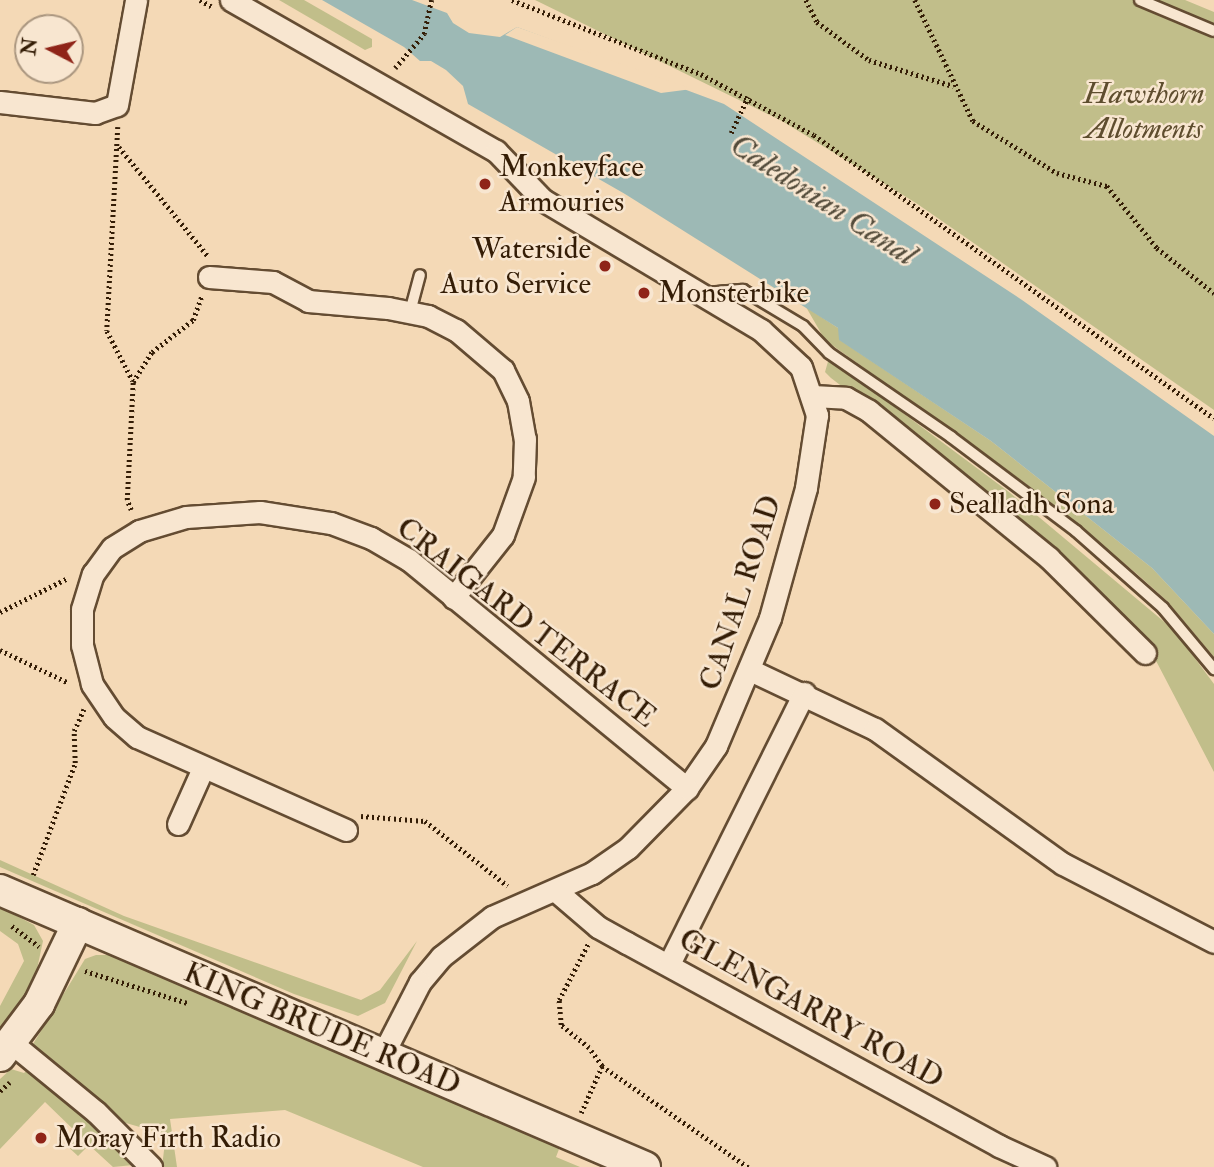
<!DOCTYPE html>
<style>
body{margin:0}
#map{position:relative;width:1214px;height:1167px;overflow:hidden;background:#f4d9b6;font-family:"IM FELL Double Pica",serif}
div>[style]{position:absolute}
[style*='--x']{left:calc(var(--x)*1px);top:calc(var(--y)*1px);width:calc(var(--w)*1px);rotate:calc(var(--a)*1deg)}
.green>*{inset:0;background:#c1be8a}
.water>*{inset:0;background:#9db9b5}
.pier>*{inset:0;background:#f4d9b6}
.path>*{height:4.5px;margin-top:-2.25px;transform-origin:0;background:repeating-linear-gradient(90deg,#341d06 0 2px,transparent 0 5.5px)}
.roads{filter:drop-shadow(2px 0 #644c32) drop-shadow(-2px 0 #644c32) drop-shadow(0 2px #644c32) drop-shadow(0 -2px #644c32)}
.lane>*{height:10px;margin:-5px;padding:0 5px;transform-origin:5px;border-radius:5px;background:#f8e6d0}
.street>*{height:21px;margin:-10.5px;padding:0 10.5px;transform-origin:10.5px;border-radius:10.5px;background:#f8e6d0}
.secondary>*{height:30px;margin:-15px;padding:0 15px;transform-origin:15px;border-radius:15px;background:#f8e6d0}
.dots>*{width:19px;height:19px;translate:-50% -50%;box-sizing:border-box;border:4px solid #f8e6d0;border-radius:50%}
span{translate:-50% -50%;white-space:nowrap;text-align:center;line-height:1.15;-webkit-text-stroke:5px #f8e6d0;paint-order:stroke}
.park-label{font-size:30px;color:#5e4d2e;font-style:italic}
.poi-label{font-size:30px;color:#341d06}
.left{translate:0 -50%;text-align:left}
.right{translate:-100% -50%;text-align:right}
.street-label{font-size:30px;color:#341d06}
.water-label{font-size:32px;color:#544c3b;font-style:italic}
.north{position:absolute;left:14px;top:14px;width:70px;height:70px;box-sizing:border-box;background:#f8e6d0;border:2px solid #aa967f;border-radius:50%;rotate:277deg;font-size:19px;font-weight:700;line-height:28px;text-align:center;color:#341d06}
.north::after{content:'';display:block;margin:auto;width:24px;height:32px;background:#8f2418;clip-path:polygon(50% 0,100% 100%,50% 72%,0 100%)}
</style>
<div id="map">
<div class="green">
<i style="clip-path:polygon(279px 0,304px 0,372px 39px,372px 47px,365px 50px)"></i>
<i style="clip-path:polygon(535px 0,1185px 0,1214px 12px,1214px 410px,916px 203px,782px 121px)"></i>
<i style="clip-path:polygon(806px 307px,841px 330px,840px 340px,991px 441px,1152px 568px,1214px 634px,1214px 657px,1167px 601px,1137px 574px,1025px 483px,825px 340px)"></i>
<i style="clip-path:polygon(829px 358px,1009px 492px,1174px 630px,1214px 684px,1214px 772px,1153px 655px,896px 428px,831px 378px,825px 372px)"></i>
<i style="clip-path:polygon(0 860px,124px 916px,361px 1000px,380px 990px,417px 941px,385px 1003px,358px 1016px,294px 994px,46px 887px,0 867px)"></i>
<i style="clip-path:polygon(0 907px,34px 925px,43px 941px,33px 988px,0 1036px,0 1006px,24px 961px,18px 944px,0 931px)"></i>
<i style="clip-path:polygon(96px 955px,111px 955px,561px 1144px,556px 1157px,580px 1167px,423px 1167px,285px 1110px,170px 1119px,177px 1167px,162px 1167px,165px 1142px,157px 1132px,119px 1121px,41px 1057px,33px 1044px,85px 959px)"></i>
<i style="clip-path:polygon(30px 1067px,137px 1160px,133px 1165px,113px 1167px,89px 1145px,78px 1156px,65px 1144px,76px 1132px,45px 1102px,0 1149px,0 1079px,11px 1069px,24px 1073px)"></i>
</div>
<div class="water">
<i style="clip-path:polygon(322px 0,412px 0,447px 13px,453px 23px,469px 33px,500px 37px,517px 27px,724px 104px,1022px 300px,1214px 436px,1214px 634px,1152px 568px,991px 441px,839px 340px,838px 328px,625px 194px,468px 104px,463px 86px,446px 70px,431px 61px,420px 61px,404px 47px)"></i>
</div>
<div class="pier">
<i style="clip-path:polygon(517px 27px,692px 89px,661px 93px,505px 35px)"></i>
</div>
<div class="path">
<i style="--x:200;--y:0;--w:13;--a:29"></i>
<i style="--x:512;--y:0;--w:203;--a:21.4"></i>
<i style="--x:701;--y:74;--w:128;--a:28.4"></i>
<i style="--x:814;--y:135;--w:490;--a:35.3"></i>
<i style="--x:806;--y:0;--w:25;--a:63"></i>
<i style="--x:817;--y:22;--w:64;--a:36.2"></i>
<i style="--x:869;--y:60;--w:88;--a:17.2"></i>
<i style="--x:915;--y:0;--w:134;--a:64.4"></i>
<i style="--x:973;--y:121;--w:99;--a:31.8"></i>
<i style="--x:1057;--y:173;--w:52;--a:14.6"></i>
<i style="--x:1107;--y:186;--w:80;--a:51.1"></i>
<i style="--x:1157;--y:248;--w:73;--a:38.3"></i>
<i style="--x:395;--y:68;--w:45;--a:-49.5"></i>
<i style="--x:424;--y:34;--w:35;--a:-78"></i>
<i style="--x:118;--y:127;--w:204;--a:93.1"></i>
<i style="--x:107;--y:331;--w:56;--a:62.5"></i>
<i style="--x:731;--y:133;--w:40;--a:-65"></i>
<i style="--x:119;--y:147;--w:141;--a:50.8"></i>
<i style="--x:131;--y:510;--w:11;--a:-112"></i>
<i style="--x:127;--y:500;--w:118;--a:-87.1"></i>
<i style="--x:133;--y:382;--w:36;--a:-58"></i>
<i style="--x:152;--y:352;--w:52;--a:-38"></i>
<i style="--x:193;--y:320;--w:27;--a:-70"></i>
<i style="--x:0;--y:612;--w:76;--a:-26.6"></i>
<i style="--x:0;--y:650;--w:76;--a:25.6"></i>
<i style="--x:361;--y:816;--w:64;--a:4.5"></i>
<i style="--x:425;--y:821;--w:105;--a:38.1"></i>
<i style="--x:33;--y:875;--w:120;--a:-69.4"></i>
<i style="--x:75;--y:763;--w:32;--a:-92"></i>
<i style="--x:74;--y:731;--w:24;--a:-66"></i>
<i style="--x:12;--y:926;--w:34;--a:37"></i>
<i style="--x:85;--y:971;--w:107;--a:17.4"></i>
<i style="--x:602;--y:1066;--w:178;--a:34.7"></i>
<i style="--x:0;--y:1091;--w:13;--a:-42"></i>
<i style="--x:581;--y:1113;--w:51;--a:-65.9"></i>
<i style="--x:602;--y:1066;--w:22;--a:-126"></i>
<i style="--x:589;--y:1048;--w:36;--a:-141"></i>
<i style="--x:561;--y:1025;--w:25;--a:-95"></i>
<i style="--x:559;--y:1000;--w:63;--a:-62.6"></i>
</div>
<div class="roads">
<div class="lane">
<i style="--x:1140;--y:0;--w:80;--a:22.7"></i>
<i style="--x:705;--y:293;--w:38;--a:-5"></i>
<i style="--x:743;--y:290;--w:70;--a:31"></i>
<i style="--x:803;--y:326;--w:37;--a:46"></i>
<i style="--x:829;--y:353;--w:148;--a:34.5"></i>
<i style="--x:951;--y:437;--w:156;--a:36.9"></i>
<i style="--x:1076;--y:531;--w:116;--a:41.5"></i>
<i style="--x:1163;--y:608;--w:80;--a:50.1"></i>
<i style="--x:410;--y:312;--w:38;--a:-75"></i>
</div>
<div class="street">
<i style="--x:231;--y:0;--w:305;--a:29.7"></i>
<i style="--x:496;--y:151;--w:68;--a:46.2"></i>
<i style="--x:543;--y:200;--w:254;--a:30.8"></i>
<i style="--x:761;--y:330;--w:54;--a:42.8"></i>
<i style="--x:801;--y:367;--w:51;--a:71.6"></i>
<i style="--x:817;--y:415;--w:74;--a:98.6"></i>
<i style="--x:806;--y:488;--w:135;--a:105.5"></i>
<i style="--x:770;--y:618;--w:139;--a:112.9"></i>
<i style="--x:716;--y:746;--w:51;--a:124.6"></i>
<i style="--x:687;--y:788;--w:84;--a:134.5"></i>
<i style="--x:628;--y:848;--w:44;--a:145.2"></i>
<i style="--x:592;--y:873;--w:109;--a:156.3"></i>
<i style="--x:492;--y:917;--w:65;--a:141.9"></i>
<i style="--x:441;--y:957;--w:33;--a:130"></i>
<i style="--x:420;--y:982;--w:81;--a:117.2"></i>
<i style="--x:0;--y:102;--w:96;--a:6.6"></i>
<i style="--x:95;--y:113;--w:23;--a:-20"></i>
<i style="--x:117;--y:105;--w:107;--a:-79.7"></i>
<i style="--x:209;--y:277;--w:64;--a:4.5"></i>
<i style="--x:273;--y:282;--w:40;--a:28"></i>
<i style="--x:308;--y:301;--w:80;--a:5"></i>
<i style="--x:388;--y:308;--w:41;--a:11.3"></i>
<i style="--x:428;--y:316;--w:31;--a:27"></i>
<i style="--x:456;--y:330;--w:62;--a:40.4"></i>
<i style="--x:503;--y:370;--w:34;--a:64"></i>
<i style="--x:518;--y:401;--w:39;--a:80"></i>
<i style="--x:525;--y:439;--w:38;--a:92"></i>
<i style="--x:524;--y:477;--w:62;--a:109.9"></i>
<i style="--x:503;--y:535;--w:80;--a:128.4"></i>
<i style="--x:812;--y:396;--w:34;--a:3"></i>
<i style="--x:846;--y:398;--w:26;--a:29"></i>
<i style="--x:869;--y:411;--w:232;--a:39.2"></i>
<i style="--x:1049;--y:558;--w:135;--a:44.7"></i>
<i style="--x:750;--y:670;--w:138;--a:25.3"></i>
<i style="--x:875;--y:729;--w:231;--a:35.7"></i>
<i style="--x:1063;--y:864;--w:170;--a:27.3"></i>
<i style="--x:178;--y:824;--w:61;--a:-65.9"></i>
<i style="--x:346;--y:830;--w:229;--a:-156"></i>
<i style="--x:137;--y:737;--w:30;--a:-139"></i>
<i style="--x:114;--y:717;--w:40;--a:-124"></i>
<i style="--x:92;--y:684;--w:40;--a:-104.4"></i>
<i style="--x:82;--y:645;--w:36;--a:-90"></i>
<i style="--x:82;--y:609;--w:37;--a:-73"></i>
<i style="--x:93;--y:574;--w:32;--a:-54"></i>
<i style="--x:112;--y:548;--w:32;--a:-32"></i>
<i style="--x:139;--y:531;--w:49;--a:-16.6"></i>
<i style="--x:186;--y:517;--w:74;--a:-3.9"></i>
<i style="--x:260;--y:512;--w:72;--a:8.8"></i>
<i style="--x:331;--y:523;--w:43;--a:20.6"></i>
<i style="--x:371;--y:538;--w:44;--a:30.1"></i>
<i style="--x:409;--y:560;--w:360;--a:39.4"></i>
<i style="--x:556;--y:891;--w:55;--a:40.6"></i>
<i style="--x:598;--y:927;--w:33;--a:29"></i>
<i style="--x:627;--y:943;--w:424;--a:28.6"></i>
<i style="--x:999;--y:1146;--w:51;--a:24.5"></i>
<i style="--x:669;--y:964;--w:303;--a:-63.5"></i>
<i style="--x:13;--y:1044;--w:107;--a:39.3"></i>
<i style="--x:96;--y:1112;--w:78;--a:45"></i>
</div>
<div class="secondary">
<i style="--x:0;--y:890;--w:702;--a:23.24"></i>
<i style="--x:0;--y:1056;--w:65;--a:-53.1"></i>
<i style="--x:39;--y:1004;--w:90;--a:-64.3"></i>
</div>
</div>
<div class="dots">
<i style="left:485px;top:184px;background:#8f2418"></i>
<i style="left:605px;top:266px;background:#8f2418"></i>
<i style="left:644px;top:293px;background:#8f2418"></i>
<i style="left:935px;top:504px;background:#8f2418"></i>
<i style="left:41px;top:1138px;background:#8f2418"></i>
</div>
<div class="park-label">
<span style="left:1144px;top:111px">Hawthorn<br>Allotments</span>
</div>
<div class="poi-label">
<span class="left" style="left:499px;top:184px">Monkeyface<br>Armouries</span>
<span class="right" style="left:591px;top:266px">Waterside<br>Auto Service</span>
<span class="left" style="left:658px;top:293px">Monsterbike</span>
<span class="left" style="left:949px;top:504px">Sealladh Sona</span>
<span class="left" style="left:55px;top:1138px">Moray Firth Radio</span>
</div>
<div class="street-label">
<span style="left:741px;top:593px;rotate:-72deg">CANAL ROAD</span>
<span style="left:526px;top:623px;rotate:38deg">CRAIGARD TERRACE</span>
<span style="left:811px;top:1009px;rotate:29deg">GLENGARRY ROAD</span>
<span style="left:322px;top:1029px;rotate:23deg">KING BRUDE ROAD</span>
</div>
<div class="water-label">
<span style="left:823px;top:200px;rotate:33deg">Caledonian Canal</span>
</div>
<div class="north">N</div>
</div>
